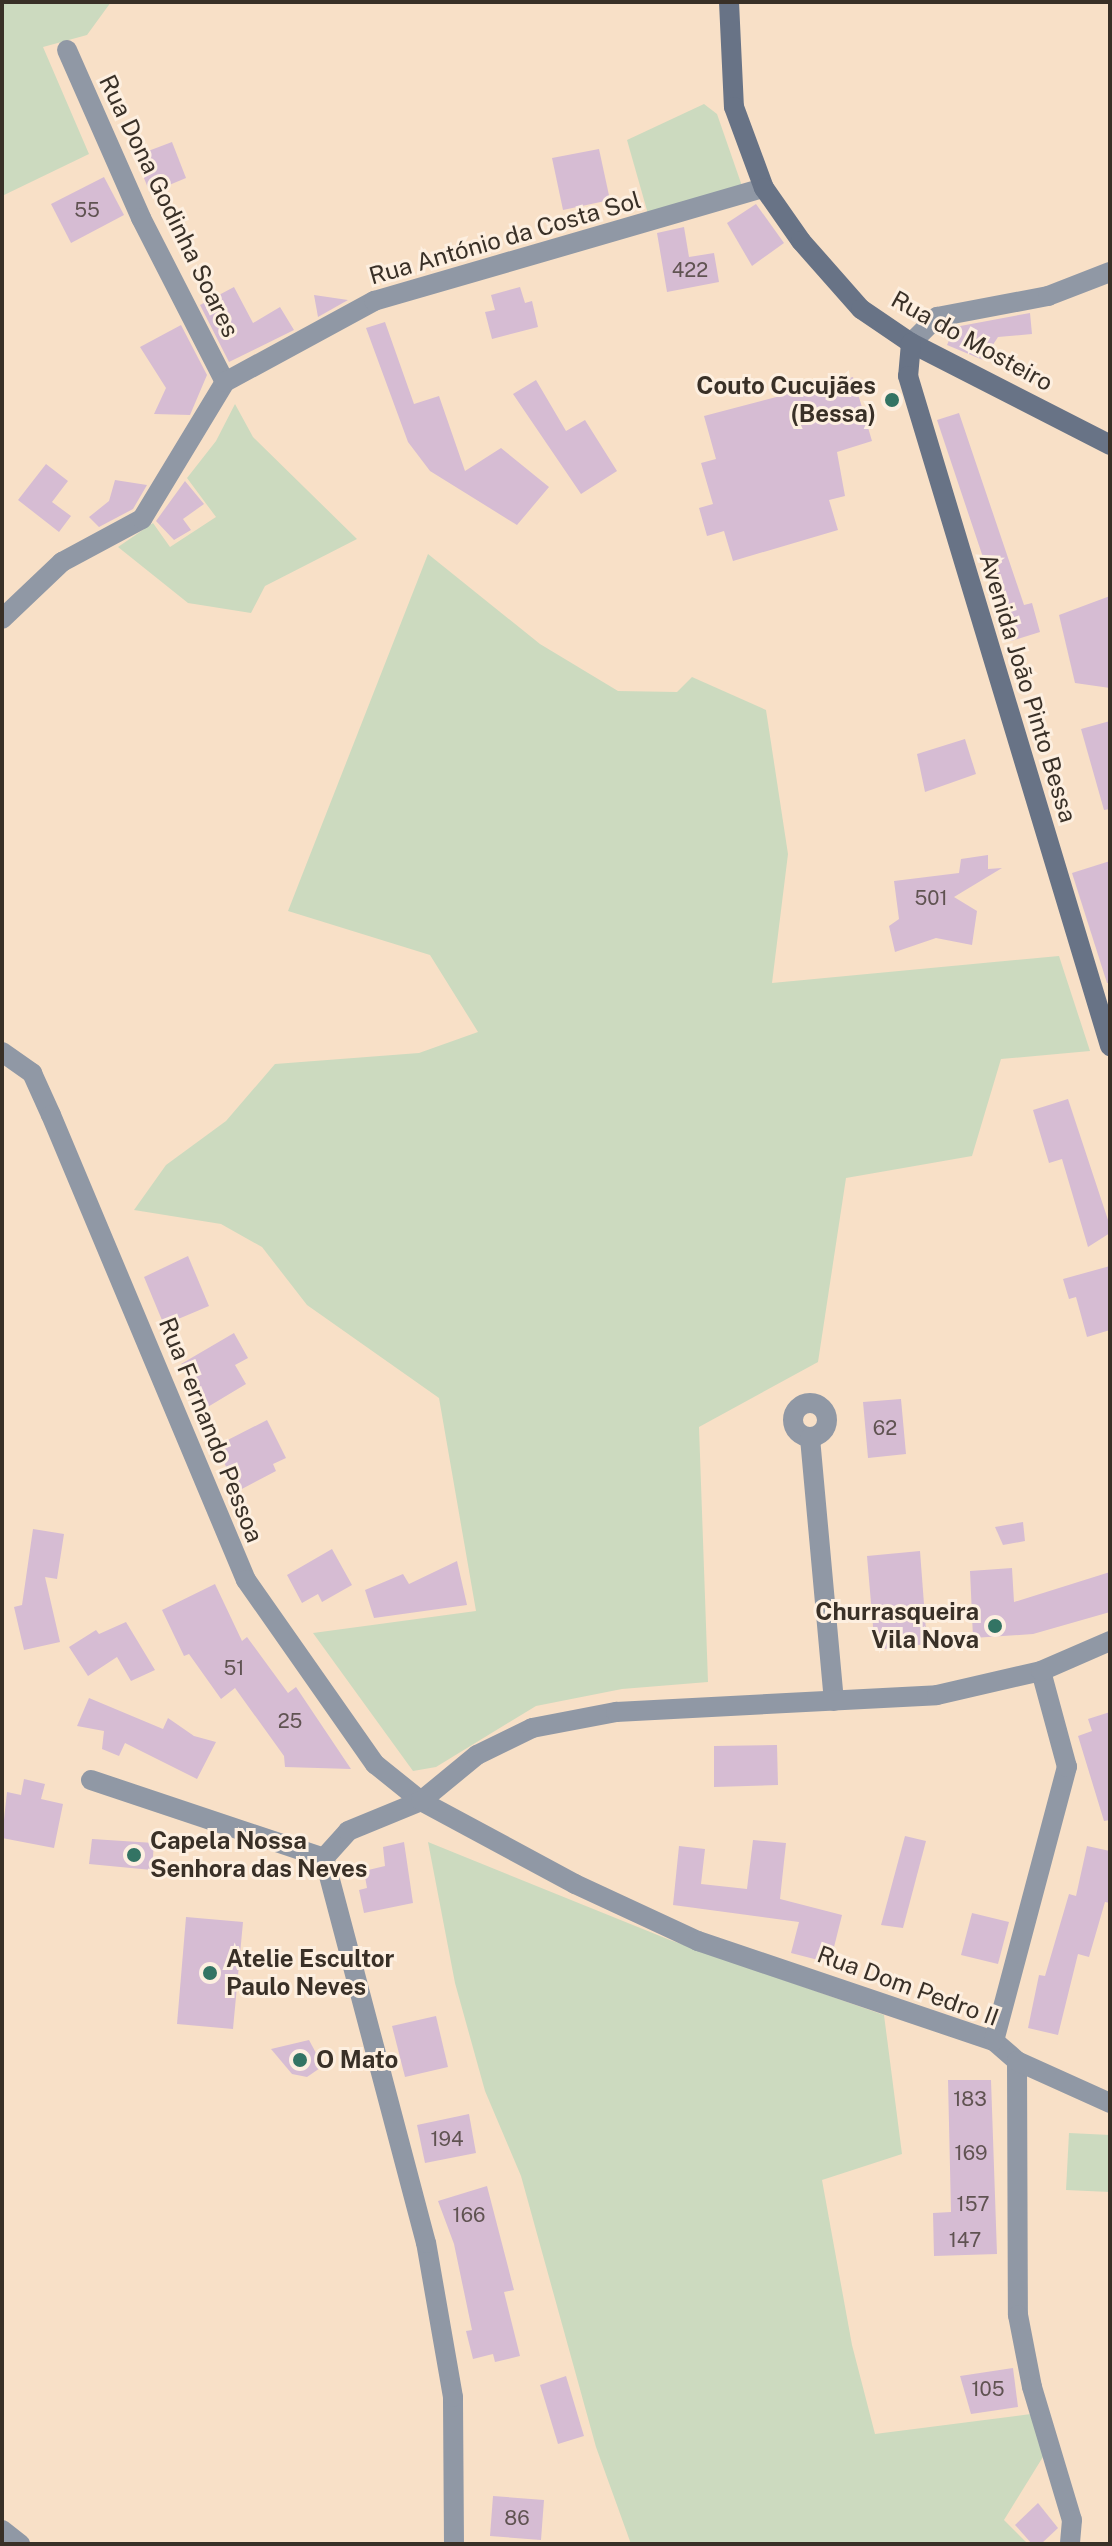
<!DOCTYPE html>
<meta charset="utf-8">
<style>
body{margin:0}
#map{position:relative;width:1112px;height:2546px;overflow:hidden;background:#f8e0c7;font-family:"Public Sans",sans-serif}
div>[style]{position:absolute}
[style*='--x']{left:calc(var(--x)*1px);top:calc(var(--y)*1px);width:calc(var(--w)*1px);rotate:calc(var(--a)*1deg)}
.green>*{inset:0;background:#ccdabf}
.building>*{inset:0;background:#d6bcd3}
.minor>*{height:20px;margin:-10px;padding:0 10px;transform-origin:10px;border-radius:10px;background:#9098a5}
.minor>.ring{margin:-10px;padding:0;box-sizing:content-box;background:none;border:20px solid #9098a5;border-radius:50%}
.tertiary>*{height:20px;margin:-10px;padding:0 10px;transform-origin:10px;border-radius:10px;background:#9098a5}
.secondary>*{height:20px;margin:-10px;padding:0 10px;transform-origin:10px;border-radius:10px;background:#687386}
.dots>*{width:22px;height:22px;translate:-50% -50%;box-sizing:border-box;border:4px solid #fdefe0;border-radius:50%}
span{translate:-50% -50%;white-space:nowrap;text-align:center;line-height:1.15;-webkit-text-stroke:6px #fdefe0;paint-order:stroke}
.number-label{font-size:20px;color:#605352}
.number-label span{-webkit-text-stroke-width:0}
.street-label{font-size:24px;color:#393027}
.poi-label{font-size:24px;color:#393027;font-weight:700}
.right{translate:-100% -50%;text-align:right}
.left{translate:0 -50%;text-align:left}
.frame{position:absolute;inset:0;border:4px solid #393027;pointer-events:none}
</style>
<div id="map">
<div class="green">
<i style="clip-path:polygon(2px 2px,111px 2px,87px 35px,43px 47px,89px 154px,2px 196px)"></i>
<i style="clip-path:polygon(704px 104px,717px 114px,742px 186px,648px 214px,627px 140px)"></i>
<i style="clip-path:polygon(235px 404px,253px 437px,357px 539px,265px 586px,251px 613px,188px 603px,118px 547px,153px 523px,170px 547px,216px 517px,187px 478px,216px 441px)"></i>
<i style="clip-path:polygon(428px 554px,540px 644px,618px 691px,677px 692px,692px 677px,766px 710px,788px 854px,772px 983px,1059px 956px,1090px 1051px,1001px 1059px,972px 1156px,846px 1178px,818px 1362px,699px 1427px,708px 1682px,622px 1689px,536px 1706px,436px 1767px,413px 1771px,313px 1633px,476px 1611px,439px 1398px,307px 1305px,262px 1247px,221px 1224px,134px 1210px,166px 1165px,226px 1121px,275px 1064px,419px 1053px,478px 1032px,430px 955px,288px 911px)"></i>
<i style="clip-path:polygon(428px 1842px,670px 1940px,884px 2015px,902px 2154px,822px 2180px,852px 2345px,875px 2434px,1031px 2414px,1046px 2452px,1004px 2520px,1028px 2544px,631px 2544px,596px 2447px,521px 2176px,485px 2091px,455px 1983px)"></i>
<i style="clip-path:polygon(1069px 2133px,1110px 2135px,1110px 2192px,1066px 2190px)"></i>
</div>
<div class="building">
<i style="clip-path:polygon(172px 142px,186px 178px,150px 193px,135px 156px)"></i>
<i style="clip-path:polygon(599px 149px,610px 200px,563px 210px,552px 158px)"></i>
<i style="clip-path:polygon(104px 177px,124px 215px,71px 243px,51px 204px)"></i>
<i style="clip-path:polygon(756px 204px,784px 243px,752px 266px,727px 223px)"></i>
<i style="clip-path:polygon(684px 227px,689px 257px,714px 253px,719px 282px,667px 292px,657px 233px)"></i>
<i style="clip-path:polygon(234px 287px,253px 323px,280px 307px,294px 330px,229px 362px,200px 305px)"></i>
<i style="clip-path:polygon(520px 287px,525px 303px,532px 301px,538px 327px,492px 339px,485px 312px,495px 310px,491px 295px)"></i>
<i style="clip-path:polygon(314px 295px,348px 300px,318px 317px)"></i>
<i style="clip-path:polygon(1030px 313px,1032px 334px,998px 337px,983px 360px,947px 345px,955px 327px)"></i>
<i style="clip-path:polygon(385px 322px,414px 404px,439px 396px,465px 471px,501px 448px,549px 487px,517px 525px,430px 471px,408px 442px,366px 328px)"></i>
<i style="clip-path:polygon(181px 325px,207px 375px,190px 415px,154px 414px,166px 388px,140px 347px)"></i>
<i style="clip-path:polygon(853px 377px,872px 441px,837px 452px,845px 496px,829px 500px,838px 530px,733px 561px,724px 531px,707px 536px,699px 508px,713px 504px,701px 463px,716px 459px,704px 416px)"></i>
<i style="clip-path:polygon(536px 380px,566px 431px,585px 420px,617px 471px,581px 494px,513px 394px)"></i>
<i style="clip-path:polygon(959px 413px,1024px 605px,1032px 603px,1040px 632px,1011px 641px,937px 420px)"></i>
<i style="clip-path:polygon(46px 464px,68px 481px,52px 502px,71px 516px,59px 532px,18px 500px)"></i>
<i style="clip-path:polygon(115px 480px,147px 485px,133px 509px,99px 527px,89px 517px,109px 501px)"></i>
<i style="clip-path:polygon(185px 481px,204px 504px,183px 519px,191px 530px,174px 540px,156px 521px)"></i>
<i style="clip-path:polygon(1110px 596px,1110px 688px,1075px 683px,1059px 615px)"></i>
<i style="clip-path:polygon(1110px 721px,1110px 809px,1104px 810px,1081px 729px)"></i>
<i style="clip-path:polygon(965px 739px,976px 774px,925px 792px,917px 754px)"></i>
<i style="clip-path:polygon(988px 855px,988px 869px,1002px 868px,954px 897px,977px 911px,972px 945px,936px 938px,895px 952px,889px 926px,899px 919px,894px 881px,959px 873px,961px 859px)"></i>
<i style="clip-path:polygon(1110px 861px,1110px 983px,1107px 983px,1072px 873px)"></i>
<i style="clip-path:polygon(1068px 1099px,1110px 1226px,1110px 1233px,1088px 1247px,1062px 1159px,1049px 1163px,1033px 1110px)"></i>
<i style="clip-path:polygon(188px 1256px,209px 1306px,164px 1325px,144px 1277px)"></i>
<i style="clip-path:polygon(1110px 1266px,1110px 1330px,1087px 1337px,1076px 1297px,1069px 1299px,1063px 1279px)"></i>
<i style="clip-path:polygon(234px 1333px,248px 1358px,235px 1365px,246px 1384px,206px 1408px,181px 1364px)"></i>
<i style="clip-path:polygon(901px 1399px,906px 1454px,868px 1458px,863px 1402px)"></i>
<i style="clip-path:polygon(267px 1420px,286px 1458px,273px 1464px,276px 1471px,238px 1491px,216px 1446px)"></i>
<i style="clip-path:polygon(1023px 1522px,1025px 1541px,1003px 1545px,995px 1527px)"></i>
<i style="clip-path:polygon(33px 1529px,64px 1534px,57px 1579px,45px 1577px,60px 1642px,24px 1650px,14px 1607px,22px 1605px)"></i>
<i style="clip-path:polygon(332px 1549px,352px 1585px,322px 1602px,318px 1594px,302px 1603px,287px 1575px)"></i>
<i style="clip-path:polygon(920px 1551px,927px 1644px,875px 1650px,867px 1556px)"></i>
<i style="clip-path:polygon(457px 1561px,467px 1605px,374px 1618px,365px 1590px,403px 1574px,409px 1584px)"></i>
<i style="clip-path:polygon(1012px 1568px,1014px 1602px,1110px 1572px,1110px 1612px,1033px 1634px,973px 1638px,970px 1571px)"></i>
<i style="clip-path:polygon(215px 1584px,242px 1641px,247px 1637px,288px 1693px,296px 1687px,351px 1769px,285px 1767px,284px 1756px,235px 1688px,221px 1699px,189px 1654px,184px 1656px,162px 1610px)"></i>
<i style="clip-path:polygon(126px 1622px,155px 1670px,131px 1681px,117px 1657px,88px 1676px,69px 1647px,96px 1630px,99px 1634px)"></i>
<i style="clip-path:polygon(89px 1698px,163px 1729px,168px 1718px,194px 1736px,216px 1742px,197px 1779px,125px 1743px,119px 1756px,102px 1749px,104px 1731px,77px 1726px)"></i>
<i style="clip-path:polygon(1110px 1712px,1110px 1820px,1104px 1821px,1078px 1736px,1092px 1731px,1088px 1719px)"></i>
<i style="clip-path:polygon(777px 1745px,778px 1785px,714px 1787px,714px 1746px)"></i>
<i style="clip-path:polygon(24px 1779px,45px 1784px,41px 1799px,63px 1804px,54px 1848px,2px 1838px,7px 1792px,21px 1795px)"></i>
<i style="clip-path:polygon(905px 1836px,926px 1841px,903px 1928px,881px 1925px)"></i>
<i style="clip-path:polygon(92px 1839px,154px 1843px,152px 1870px,89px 1864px)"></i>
<i style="clip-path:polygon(753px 1840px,786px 1843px,780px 1899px,842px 1915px,830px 1963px,791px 1953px,799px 1922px,673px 1905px,679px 1846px,705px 1849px,701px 1884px,747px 1889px)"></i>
<i style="clip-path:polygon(404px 1842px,413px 1903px,364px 1913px,359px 1890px,367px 1888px,364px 1871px,385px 1866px,383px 1847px)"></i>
<i style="clip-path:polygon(1087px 1846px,1110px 1851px,1110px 1903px,1105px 1902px,1089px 1957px,1078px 1954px,1058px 2035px,1028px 2028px,1039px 1975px,1045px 1976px,1069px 1894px,1076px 1896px)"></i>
<i style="clip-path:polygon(972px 1913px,1009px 1922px,998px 1964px,961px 1955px)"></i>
<i style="clip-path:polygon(186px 1917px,243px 1922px,233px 2029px,177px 2024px)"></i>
<i style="clip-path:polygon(436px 2016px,448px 2067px,405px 2077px,392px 2026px)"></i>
<i style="clip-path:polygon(309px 2040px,323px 2066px,307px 2077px,292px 2074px,271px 2049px)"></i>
<i style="clip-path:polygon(948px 2080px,991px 2080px,997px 2254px,934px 2256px,933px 2213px,951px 2212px)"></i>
<i style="clip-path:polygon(469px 2114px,476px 2153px,425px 2163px,417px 2125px)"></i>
<i style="clip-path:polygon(487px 2186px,514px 2290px,504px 2292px,520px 2356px,495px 2362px,493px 2354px,473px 2359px,466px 2331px,472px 2330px,454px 2244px,438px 2201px)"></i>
<i style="clip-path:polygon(1013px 2368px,1018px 2407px,971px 2414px,960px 2376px)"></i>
<i style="clip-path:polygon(566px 2376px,584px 2436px,558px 2444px,540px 2385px)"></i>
<i style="clip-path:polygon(493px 2496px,544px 2500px,541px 2540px,490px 2536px)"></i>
<i style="clip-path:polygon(1038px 2503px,1058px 2528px,1041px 2544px,1032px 2544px,1015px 2525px)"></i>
</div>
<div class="minor">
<i style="--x:67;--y:50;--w:184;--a:66.2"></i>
<i style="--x:141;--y:218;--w:184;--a:62.9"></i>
<i style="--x:911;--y:343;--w:37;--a:-45"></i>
<i style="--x:937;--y:317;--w:113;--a:-10.7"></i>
<i style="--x:1048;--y:296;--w:66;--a:-21.2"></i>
<i style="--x:2;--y:619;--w:83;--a:-43.5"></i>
<i style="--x:62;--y:562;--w:91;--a:-28.3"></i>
<i style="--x:142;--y:519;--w:160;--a:-58.8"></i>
<i style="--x:225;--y:382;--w:170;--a:-28.5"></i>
<i style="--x:374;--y:301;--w:406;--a:-16.2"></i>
<i style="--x:2;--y:1052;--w:37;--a:35"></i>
<i style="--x:32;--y:1073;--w:46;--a:65.7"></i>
<i style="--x:51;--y:1115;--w:504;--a:67.25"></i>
<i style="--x:246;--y:1580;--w:225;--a:55"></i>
<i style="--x:375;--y:1764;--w:59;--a:38.8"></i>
<i style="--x:421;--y:1801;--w:175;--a:28.3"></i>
<i style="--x:575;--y:1884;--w:136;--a:24.9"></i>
<i style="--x:698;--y:1941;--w:312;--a:18.7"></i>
<i style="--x:994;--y:2041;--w:30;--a:41"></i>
<i style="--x:1017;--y:2061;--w:254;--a:89.8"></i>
<i style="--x:1018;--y:2315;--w:73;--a:79"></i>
<i style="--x:1032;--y:2387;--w:139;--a:73.3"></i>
<i style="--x:1072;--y:2520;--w:24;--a:95"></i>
<i class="ring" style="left:793px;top:1403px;width:14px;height:14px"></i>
<i style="--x:810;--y:1438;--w:264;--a:84.8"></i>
<i style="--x:91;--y:1780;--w:246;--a:18.5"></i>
<i style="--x:994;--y:2041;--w:284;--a:-75.1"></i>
<i style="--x:1067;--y:1767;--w:99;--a:-105.2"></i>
<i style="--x:1017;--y:2061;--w:102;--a:24.3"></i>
<i style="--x:454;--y:2544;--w:147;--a:-90.4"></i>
<i style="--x:453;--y:2397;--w:156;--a:-99.9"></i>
<i style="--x:426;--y:2243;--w:398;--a:-104.8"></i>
<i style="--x:324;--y:1858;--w:36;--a:-48"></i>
<i style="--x:348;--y:1831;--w:79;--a:-22.3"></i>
<i style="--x:421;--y:1801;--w:72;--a:-39.4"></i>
<i style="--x:477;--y:1755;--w:61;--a:-26.1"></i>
<i style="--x:532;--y:1728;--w:86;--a:-10.8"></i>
<i style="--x:616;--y:1712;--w:321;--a:-3"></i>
<i style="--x:937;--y:1695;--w:107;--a:-13"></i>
<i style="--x:1041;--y:1671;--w:75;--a:-23.5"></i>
</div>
<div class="tertiary">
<i style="--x:2;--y:2530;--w:23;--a:38"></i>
</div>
<div class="secondary">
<i style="--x:729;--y:2;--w:105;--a:87.3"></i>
<i style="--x:734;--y:107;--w:86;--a:69.7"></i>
<i style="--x:764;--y:188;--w:65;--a:55.1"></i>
<i style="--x:801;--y:241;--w:91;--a:48.6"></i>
<i style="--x:861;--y:309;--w:60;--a:34.2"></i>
<i style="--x:911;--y:343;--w:224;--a:27.1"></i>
<i style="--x:911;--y:343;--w:33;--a:95"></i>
<i style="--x:908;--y:376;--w:700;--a:73.22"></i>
</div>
<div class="dots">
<i style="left:892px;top:400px;background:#337464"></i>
<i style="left:995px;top:1626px;background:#337464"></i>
<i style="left:134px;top:1855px;background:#337464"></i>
<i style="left:210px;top:1973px;background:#337464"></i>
<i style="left:300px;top:2060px;background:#337464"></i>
</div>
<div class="number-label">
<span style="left:87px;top:210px">55</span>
<span style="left:690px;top:270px">422</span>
<span style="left:931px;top:898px">501</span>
<span style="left:885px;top:1428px">62</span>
<span style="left:234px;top:1668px">51</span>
<span style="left:290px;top:1721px">25</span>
<span style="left:970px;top:2099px">183</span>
<span style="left:447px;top:2139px">194</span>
<span style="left:971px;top:2153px">169</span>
<span style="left:973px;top:2204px">157</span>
<span style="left:469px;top:2215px">166</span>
<span style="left:965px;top:2240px">147</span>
<span style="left:988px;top:2389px">105</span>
<span style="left:517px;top:2518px">86</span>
</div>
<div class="street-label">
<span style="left:169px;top:206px;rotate:64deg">Rua Dona Godinha Soares</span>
<span style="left:505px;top:238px;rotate:-16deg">Rua António da Costa Sol</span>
<span style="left:972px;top:341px;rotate:29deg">Rua do Mosteiro</span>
<span style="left:1028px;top:688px;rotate:73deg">Avenida João Pinto Bessa</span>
<span style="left:211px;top:1430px;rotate:68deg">Rua Fernando Pessoa</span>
<span style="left:908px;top:1986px;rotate:20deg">Rua Dom Pedro II</span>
</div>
<div class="poi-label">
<span class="right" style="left:876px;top:400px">Couto Cucujães<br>(Bessa)</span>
<span class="right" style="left:979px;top:1626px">Churrasqueira<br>Vila Nova</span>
<span class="left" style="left:150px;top:1855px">Capela Nossa<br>Senhora das Neves</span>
<span class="left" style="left:226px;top:1973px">Atelie Escultor<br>Paulo Neves</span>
<span class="left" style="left:316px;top:2060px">O Mato</span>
</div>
<div class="frame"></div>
</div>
